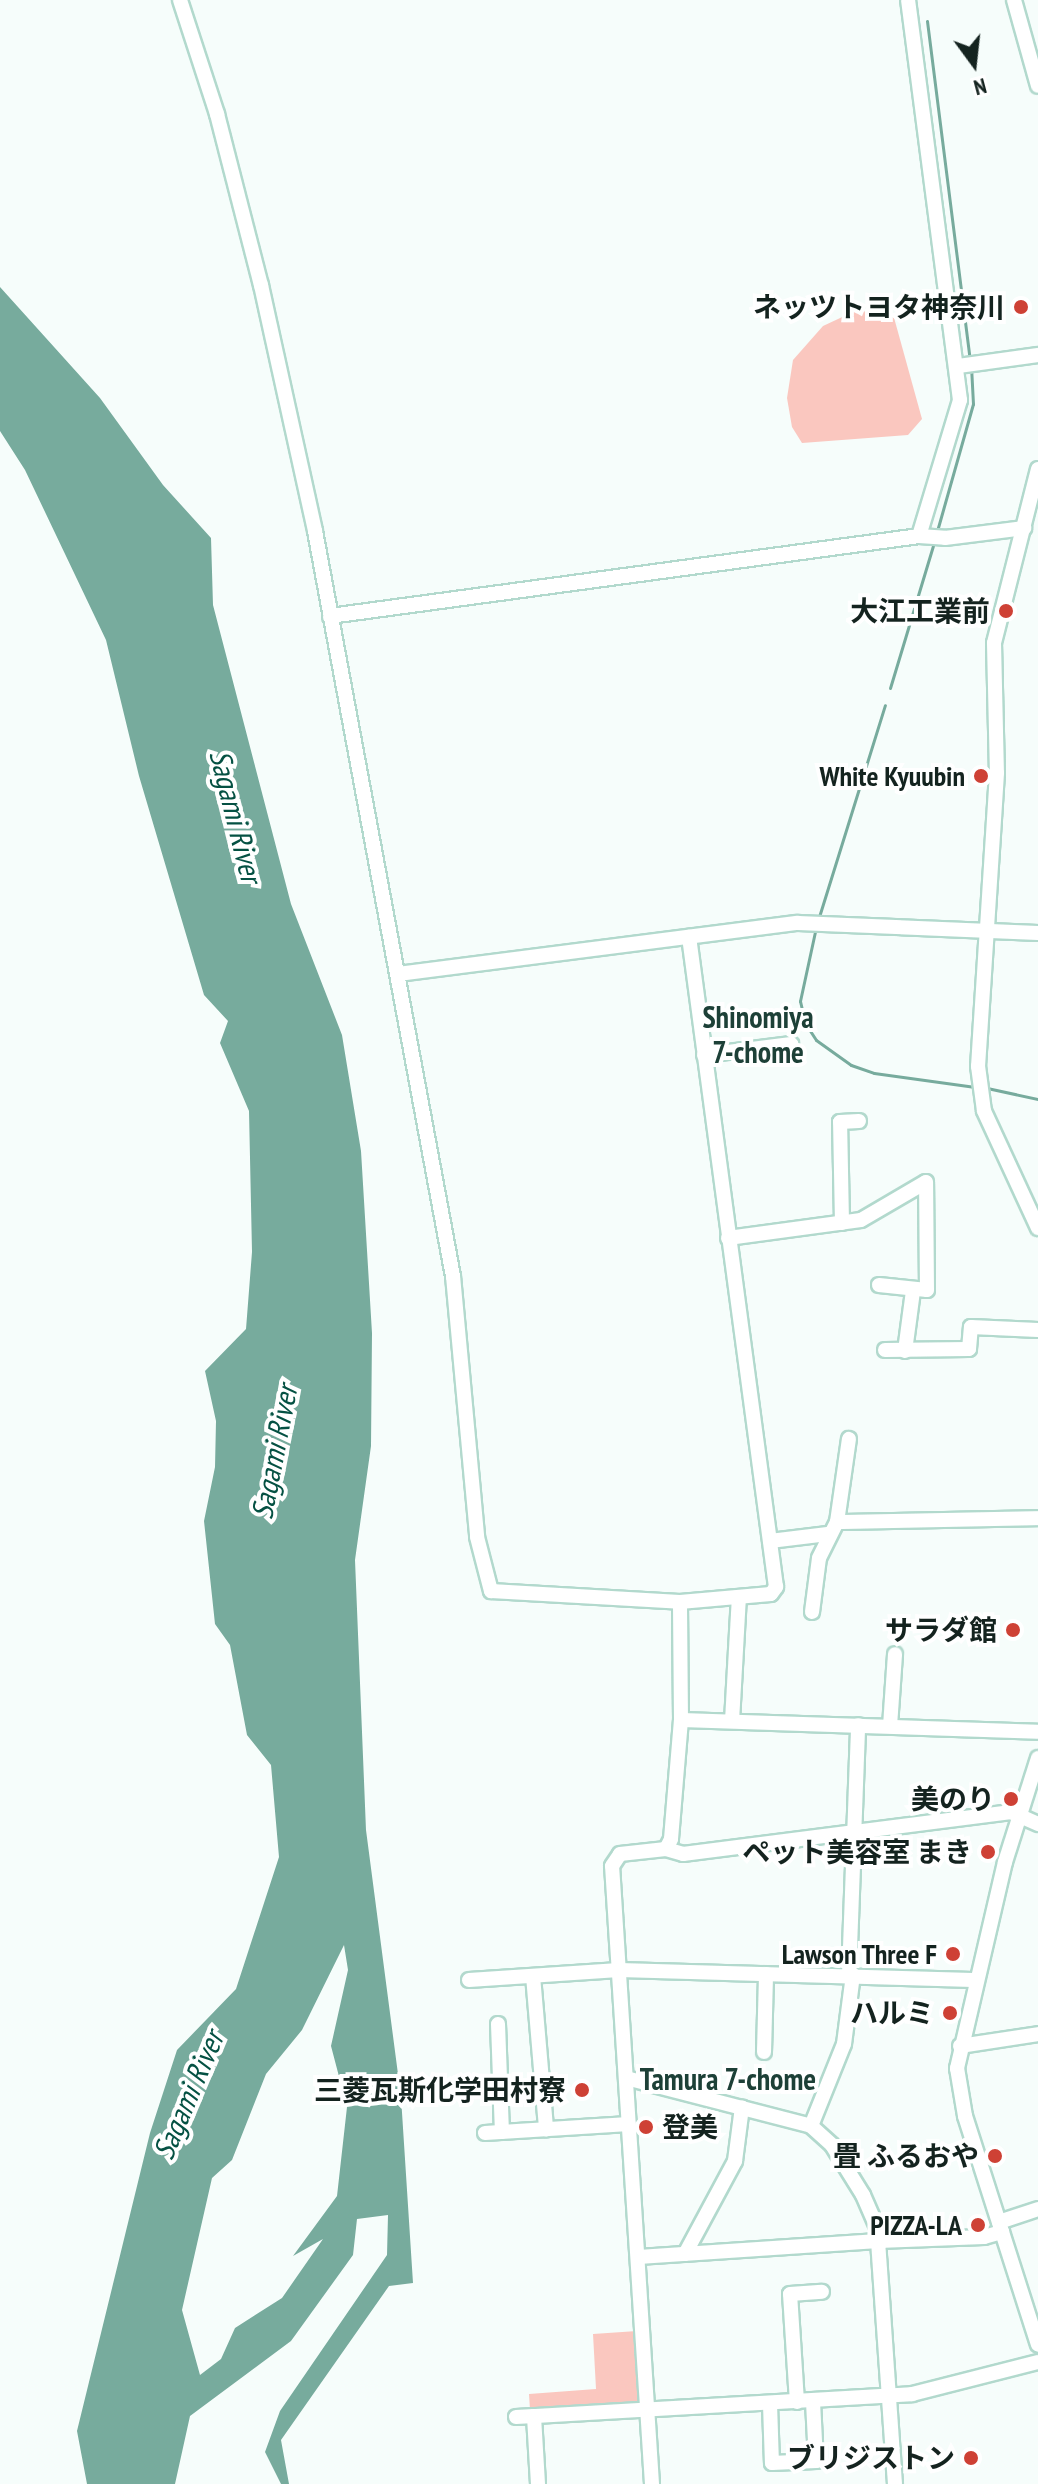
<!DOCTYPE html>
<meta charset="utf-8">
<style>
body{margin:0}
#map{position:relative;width:1038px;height:2484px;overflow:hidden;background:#f6fdfb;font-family:"PT Sans Narrow","Noto Sans JP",sans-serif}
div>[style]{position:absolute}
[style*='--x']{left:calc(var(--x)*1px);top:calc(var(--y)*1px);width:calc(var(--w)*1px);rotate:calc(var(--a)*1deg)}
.green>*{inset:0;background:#fac7bf}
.water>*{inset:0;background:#77ab9d}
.stream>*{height:3px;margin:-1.5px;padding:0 1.5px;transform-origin:1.5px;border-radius:1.5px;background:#77ab9d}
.roads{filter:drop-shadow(2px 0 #b2d9cd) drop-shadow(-2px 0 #b2d9cd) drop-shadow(0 2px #b2d9cd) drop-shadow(0 -2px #b2d9cd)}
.minor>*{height:14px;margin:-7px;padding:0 7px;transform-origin:7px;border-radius:7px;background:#fff}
.dots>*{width:22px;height:22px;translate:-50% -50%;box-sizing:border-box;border:4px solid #fff;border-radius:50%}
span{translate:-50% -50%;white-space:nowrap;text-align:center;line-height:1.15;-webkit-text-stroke:8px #fff;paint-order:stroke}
.poi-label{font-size:28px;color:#14231f;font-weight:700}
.right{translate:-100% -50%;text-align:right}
.left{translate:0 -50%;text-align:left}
.water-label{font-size:30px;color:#055143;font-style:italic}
.neighbourhood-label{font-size:30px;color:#1d4037;font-weight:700}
.north{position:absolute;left:934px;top:24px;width:80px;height:80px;-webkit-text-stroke:6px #fff;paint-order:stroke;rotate:165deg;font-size:22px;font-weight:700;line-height:32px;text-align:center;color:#14231f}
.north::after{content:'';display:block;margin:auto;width:28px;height:36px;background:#14231f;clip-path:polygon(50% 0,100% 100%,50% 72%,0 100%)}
</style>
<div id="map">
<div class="green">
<i style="clip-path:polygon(874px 311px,893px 314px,922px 419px,908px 435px,802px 443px,792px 427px,787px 398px,793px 360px,823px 326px,853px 312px)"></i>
<i style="clip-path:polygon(637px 2331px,642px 2402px,530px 2410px,529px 2394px,596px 2389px,593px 2334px)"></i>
</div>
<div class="water">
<i style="clip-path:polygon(evenodd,0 287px,100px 398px,163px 485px,211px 538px,213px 605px,291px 904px,342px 1035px,361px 1151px,372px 1333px,371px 1446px,355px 1560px,366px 1830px,401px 2097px,413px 2283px,389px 2286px,281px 2440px,289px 2484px,281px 2484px,265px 2452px,280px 2411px,387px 2255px,388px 2215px,357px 2219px,353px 2255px,291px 2341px,190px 2416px,175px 2484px,87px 2484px,77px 2431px,150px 2133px,177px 2050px,236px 1989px,279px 1857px,271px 1765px,247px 1735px,230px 1645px,215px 1624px,204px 1521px,215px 1467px,216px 1421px,205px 1371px,246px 1329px,252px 1252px,249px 1111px,220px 1043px,228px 1021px,204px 995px,139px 776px,106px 640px,25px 470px,0 431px,0 287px,344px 1945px,348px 1970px,331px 2046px,347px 2107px,337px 2196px,293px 2256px,323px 2239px,282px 2298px,235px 2328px,221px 2359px,200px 2375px,182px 2310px,212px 2178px,232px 2160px,266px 2074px,302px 2030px,344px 1945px)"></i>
</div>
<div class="stream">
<i style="--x:927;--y:21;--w:343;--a:82.8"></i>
<i style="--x:937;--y:531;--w:132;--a:-74.2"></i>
<i style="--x:973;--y:404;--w:35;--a:-93"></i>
<i style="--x:890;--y:688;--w:152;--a:-73.2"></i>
<i style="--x:818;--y:920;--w:225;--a:-72.7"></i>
<i style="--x:816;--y:927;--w:76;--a:102.2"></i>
<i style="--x:800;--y:1001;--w:23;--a:77"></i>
<i style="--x:805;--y:1023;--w:20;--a:57"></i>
<i style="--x:816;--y:1040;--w:43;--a:35.5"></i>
<i style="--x:851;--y:1065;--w:24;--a:19"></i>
<i style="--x:874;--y:1073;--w:102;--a:7.9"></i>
<i style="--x:987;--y:1088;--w:52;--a:12.2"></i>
</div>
<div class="roads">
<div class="minor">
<i style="--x:180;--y:0;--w:120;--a:72"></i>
<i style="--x:217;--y:114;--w:177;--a:75.6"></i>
<i style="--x:261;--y:285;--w:252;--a:77.6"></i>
<i style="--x:315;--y:531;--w:758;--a:79.51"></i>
<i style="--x:453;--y:1276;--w:262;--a:84.7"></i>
<i style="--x:477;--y:1537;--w:56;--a:75.5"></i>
<i style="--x:491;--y:1591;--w:189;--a:3.3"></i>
<i style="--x:680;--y:1602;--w:91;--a:-5"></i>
<i style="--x:771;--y:1594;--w:9;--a:-54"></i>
<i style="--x:776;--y:1587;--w:656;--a:-97.62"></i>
<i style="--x:1014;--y:0;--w:89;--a:74.4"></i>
<i style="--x:958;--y:366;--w:81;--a:-7.8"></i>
<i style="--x:1038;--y:469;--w:179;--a:104.2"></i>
<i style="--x:994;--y:643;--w:130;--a:88.7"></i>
<i style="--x:997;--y:773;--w:294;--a:93.7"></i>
<i style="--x:978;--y:1066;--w:45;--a:82.4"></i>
<i style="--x:984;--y:1111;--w:129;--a:65.2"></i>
<i style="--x:919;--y:536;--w:26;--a:4"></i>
<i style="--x:945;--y:538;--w:80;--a:-7.2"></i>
<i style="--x:330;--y:616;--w:594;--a:-7.73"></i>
<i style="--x:919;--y:536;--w:142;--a:-73.2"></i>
<i style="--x:960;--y:400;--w:403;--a:-97.4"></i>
<i style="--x:398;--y:974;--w:403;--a:-7.3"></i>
<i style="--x:798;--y:923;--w:240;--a:2.4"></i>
<i style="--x:704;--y:1055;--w:88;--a:-7.2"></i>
<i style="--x:842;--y:1223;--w:101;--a:-91.1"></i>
<i style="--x:840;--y:1122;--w:19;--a:-3"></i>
<i style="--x:728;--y:1238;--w:134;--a:-7.7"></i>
<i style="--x:861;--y:1220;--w:75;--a:-30.3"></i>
<i style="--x:879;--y:1285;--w:48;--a:5.9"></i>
<i style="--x:927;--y:1290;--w:108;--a:-90.5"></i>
<i style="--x:885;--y:1350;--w:84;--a:-0.7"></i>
<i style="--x:969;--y:1349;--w:22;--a:-85"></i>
<i style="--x:971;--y:1327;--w:67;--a:2.6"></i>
<i style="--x:905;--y:1351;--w:61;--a:-82.4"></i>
<i style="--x:837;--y:1522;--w:84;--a:-81.8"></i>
<i style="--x:770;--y:1541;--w:58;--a:-6.9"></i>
<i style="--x:812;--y:1612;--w:54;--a:-82.6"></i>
<i style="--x:819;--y:1558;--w:40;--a:-63.4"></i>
<i style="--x:837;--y:1522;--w:201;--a:-1.1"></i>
<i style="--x:681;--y:1720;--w:357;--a:1.9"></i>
<i style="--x:732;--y:1721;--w:124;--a:-86.8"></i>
<i style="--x:890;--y:1726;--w:72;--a:-86"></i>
<i style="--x:1038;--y:1758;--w:109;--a:107.6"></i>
<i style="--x:1005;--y:1862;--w:212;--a:103.1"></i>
<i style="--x:957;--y:2068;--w:49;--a:80.5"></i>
<i style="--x:965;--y:2116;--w:240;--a:72.3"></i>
<i style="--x:666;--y:1849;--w:18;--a:16"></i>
<i style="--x:683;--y:1854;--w:331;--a:-7.3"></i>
<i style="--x:1011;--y:1812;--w:30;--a:24"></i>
<i style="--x:849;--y:1975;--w:250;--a:-87.9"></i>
<i style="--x:533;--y:1976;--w:154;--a:85.1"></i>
<i style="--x:469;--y:1980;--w:150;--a:-3.8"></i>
<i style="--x:619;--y:1970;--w:357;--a:1.6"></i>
<i style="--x:498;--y:2024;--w:108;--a:87.9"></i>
<i style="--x:960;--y:2046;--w:79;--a:-8.7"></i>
<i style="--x:764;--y:2052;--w:78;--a:-88.5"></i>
<i style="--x:626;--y:2078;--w:191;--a:14.5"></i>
<i style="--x:811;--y:2126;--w:28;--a:42"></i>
<i style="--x:832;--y:2145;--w:59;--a:58.2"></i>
<i style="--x:863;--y:2195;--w:50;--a:66.5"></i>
<i style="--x:811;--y:2126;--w:88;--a:-68.1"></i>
<i style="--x:844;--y:2044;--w:70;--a:-82.6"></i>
<i style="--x:485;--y:2133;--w:144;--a:-3.6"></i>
<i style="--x:999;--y:2222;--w:41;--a:-18.4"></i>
<i style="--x:685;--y:2254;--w:106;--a:-61.7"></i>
<i style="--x:735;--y:2161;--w:54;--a:-82.6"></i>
<i style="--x:638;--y:2257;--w:241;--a:-3.8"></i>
<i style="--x:797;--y:2402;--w:108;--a:-93.7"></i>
<i style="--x:790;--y:2294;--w:32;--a:-4"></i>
<i style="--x:770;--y:2404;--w:59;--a:88.1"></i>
<i style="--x:772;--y:2463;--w:44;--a:-2.6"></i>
<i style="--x:816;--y:2461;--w:59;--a:-92.9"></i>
<i style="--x:516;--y:2417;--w:18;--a:-3"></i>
<i style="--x:538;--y:2484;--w:68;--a:-93.4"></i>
<i style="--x:534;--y:2416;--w:379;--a:-3.3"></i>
<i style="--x:912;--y:2394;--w:130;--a:-14.3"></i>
<i style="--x:652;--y:2484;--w:619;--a:-93.7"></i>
<i style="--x:612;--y:1866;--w:14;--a:-56"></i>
<i style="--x:620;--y:1854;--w:46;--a:-6.2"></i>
<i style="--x:666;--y:1849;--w:11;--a:-63"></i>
<i style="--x:671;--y:1839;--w:119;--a:-85.2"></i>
<i style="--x:681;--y:1720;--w:118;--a:-90.5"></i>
<i style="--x:895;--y:2484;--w:244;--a:-94"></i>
<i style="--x:878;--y:2241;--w:106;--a:-2.2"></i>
<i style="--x:984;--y:2237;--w:19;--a:-16"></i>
</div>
</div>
<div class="dots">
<i style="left:1021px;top:307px;background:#ce4135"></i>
<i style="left:1006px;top:611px;background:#ce4135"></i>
<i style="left:981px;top:776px;background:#ce4135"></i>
<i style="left:1013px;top:1630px;background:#ce4135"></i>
<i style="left:1011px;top:1799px;background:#ce4135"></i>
<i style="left:988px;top:1852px;background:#ce4135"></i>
<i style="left:953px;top:1954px;background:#ce4135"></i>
<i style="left:950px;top:2013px;background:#ce4135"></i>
<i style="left:582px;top:2090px;background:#ce4135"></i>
<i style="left:646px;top:2127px;background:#ce4135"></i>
<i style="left:995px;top:2156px;background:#ce4135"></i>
<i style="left:978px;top:2225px;background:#ce4135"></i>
<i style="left:971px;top:2458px;background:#ce4135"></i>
</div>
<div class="poi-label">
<span class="right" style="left:1005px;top:307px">ネッツトヨタ神奈川</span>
<span class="right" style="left:990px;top:611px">大江工業前</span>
<span class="right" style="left:965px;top:776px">White Kyuubin</span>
<span class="right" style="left:997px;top:1630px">サラダ館</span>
<span class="right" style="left:995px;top:1799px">美のり</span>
<span class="right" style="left:972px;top:1852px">ペット美容室 まき</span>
<span class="right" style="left:937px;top:1954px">Lawson Three F</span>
<span class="right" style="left:934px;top:2013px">ハルミ</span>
<span class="right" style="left:566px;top:2090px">三菱瓦斯化学田村寮</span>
<span class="left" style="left:662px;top:2127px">登美</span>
<span class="right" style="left:979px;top:2156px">畳 ふるおや</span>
<span class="right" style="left:962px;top:2225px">PIZZA-LA</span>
<span class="right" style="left:955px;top:2458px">ブリジストン</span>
</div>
<div class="water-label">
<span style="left:236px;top:816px;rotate:76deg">Sagami River</span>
<span style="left:274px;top:1452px;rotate:-79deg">Sagami River</span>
<span style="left:188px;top:2095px;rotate:-67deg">Sagami River</span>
</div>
<div class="neighbourhood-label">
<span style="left:758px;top:1034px">Shinomiya<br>7-chome</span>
<span style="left:728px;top:2079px">Tamura 7-chome</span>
</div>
<div class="north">N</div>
</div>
